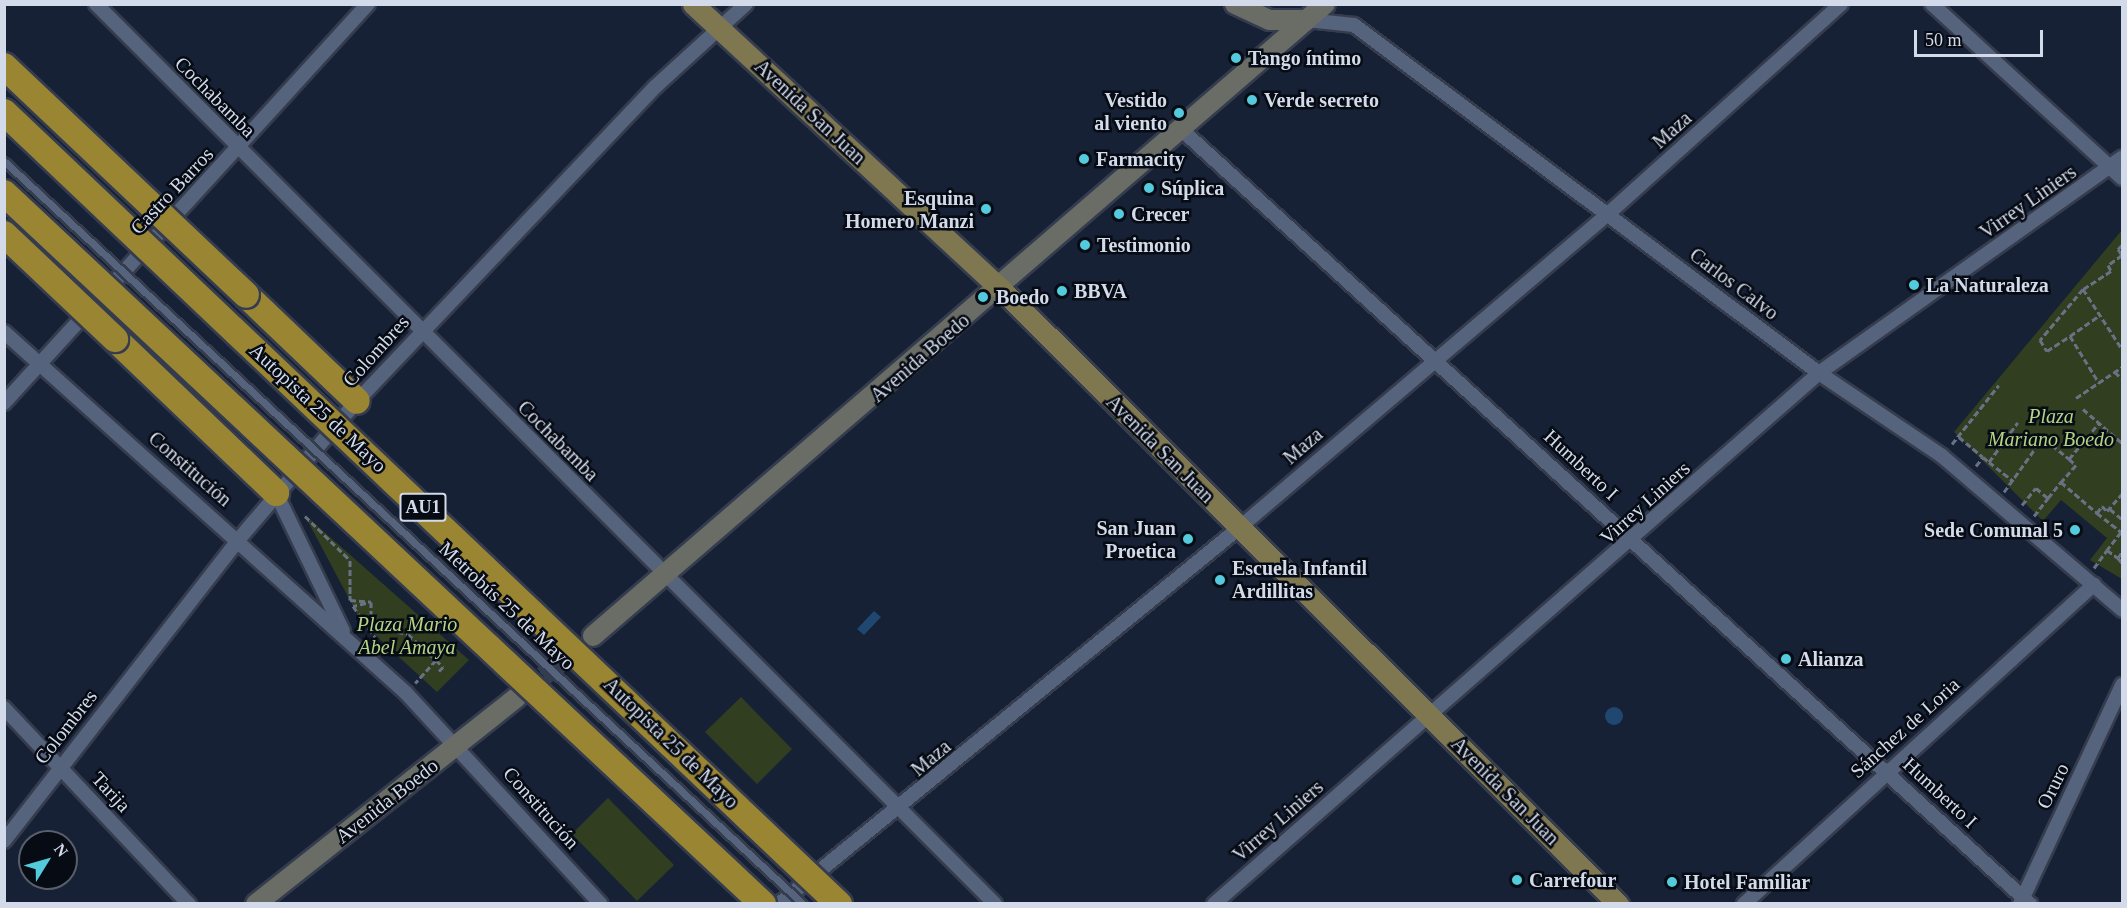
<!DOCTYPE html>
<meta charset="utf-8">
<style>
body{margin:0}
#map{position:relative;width:2127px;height:908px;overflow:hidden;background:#162136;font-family:Georgia,serif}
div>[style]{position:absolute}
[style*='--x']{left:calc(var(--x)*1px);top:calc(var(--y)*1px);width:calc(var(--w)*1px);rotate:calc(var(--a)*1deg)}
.green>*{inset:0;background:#313e1f}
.water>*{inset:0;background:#1f476f}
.round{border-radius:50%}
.secondary-tunnel>*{height:20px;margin-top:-10px;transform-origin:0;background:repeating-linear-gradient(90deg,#323d51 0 20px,transparent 0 30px)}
.path>*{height:3px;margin-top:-1.5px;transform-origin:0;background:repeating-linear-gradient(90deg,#697285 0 6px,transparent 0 9px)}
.roads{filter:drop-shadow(2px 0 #353c4e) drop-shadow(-2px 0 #353c4e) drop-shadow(0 2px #353c4e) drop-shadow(0 -2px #353c4e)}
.street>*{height:14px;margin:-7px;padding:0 7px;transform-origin:7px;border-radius:7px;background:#56637c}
.secondary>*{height:20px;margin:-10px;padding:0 10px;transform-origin:10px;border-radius:10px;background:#6a6d66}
.primary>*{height:21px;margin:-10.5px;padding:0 10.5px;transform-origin:10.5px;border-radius:10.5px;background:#7f7750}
.highway>*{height:26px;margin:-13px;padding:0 13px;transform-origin:13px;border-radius:13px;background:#9a8532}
.bridges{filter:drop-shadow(2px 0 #353c4e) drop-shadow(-2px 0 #353c4e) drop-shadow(0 2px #353c4e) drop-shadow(0 -2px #353c4e)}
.lane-bridge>*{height:7px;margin:-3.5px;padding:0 3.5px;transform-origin:3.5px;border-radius:3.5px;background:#56637c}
.highway-bridge>*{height:26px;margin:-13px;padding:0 13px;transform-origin:13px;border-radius:13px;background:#9a8532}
.dots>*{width:16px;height:16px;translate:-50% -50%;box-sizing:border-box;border:3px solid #070b14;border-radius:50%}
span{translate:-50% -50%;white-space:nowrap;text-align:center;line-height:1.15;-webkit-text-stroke:5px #070b14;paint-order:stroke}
.shield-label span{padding:2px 4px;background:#070b14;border:2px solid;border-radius:4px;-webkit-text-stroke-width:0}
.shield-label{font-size:18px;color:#d3dbea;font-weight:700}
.poi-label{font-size:20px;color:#d3dbea;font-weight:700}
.left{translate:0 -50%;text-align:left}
.right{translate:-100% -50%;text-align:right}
.street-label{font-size:20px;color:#d3dbea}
.park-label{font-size:20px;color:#b3d584;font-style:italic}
.frame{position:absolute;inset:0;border:6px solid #d3dbea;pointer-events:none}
.north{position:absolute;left:18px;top:830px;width:60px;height:60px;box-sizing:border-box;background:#070b14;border:2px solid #595e6a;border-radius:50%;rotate:53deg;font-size:16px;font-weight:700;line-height:24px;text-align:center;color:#d3dbea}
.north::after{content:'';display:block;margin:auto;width:21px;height:27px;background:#54cadd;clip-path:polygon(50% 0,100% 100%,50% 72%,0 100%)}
.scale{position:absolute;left:1914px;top:30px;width:129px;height:27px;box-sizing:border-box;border:3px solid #d3dbea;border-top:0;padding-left:8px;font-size:18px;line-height:21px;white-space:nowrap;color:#d3dbea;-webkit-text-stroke:4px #070b14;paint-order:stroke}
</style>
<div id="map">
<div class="green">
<i style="clip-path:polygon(2122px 230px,2122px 579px,2090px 560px,2107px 538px,2061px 500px,2043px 521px,1954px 432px)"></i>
<i style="clip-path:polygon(304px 514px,469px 660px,437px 692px,362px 623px)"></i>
<i style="clip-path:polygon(741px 697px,792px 749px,757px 784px,705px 732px)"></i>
<i style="clip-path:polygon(608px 798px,674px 865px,637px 901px,572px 834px)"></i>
</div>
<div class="water">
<i style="clip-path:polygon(874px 611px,881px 617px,864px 635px,857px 629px)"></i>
<i class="round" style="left:1605px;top:707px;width:18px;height:18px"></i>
</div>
<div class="secondary-tunnel">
<i style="--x:520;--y:695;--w:94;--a:-38.9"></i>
</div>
<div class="path">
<i style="--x:2122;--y:245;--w:6;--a:135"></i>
<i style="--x:2118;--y:249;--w:7;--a:56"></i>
<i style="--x:2122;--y:255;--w:17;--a:144"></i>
<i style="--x:2108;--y:265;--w:7;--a:63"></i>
<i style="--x:2111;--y:271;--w:33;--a:147"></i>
<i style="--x:2083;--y:289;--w:72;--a:57"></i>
<i style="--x:2083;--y:289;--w:67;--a:130.1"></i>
<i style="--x:2040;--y:340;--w:13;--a:58"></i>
<i style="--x:2047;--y:351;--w:27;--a:-33"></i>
<i style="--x:2070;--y:336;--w:55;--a:58.3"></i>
<i style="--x:2070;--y:336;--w:37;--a:-35"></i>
<i style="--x:2115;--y:372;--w:10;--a:45"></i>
<i style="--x:2076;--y:398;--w:55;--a:-34"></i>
<i style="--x:2083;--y:409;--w:52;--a:41.1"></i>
<i style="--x:1959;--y:437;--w:31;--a:40"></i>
<i style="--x:1952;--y:444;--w:75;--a:-51.5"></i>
<i style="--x:2052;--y:445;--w:22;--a:39"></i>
<i style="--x:2069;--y:459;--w:47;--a:-50.2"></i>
<i style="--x:2069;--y:459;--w:9;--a:41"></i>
<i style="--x:2076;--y:465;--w:23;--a:131"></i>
<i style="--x:2061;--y:482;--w:48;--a:40.7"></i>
<i style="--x:2097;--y:513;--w:9;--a:-54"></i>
<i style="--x:2102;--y:506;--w:7;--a:45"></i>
<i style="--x:2107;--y:511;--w:23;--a:-49"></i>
<i style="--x:1989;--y:462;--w:31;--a:38"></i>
<i style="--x:1976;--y:466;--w:11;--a:-52"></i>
<i style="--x:1983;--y:457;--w:8;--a:40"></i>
<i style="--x:1989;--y:462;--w:49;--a:-54.1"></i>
<i style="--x:2004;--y:492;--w:65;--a:-54.4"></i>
<i style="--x:2022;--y:505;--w:22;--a:-51"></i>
<i style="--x:2036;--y:488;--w:16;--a:40"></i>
<i style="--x:2048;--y:498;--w:21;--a:-51"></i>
<i style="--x:2110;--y:509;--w:16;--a:40"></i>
<i style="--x:2097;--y:513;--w:31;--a:38"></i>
<i style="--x:2121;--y:532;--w:23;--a:128"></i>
<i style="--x:2107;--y:550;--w:14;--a:36"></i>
<i style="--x:2118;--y:558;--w:7;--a:-56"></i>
<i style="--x:305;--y:516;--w:63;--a:44.4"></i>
<i style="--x:350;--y:560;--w:40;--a:90"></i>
<i style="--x:350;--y:600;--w:21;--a:5"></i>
<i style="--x:371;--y:602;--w:23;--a:90"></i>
<i style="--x:371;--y:625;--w:38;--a:14"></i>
<i style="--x:408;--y:634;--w:38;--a:43"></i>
<i style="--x:436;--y:660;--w:31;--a:132"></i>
<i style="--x:2034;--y:516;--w:23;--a:-52"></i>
<i style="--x:2118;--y:558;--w:6;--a:51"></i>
<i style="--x:2094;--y:568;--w:22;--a:-54"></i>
<i style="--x:366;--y:603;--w:13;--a:167"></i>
<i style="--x:353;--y:606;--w:38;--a:55"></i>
<i style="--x:436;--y:660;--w:10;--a:45"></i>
<i style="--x:443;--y:667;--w:7;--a:135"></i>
</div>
<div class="roads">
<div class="street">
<i style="--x:96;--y:4;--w:1272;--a:45.03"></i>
<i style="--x:1932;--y:4;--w:258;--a:42.5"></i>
<i style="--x:1307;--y:20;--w:47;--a:6.1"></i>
<i style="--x:1354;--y:25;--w:581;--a:36.81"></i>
<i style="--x:1819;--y:373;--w:148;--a:34"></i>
<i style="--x:1942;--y:456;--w:237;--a:40.5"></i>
<i style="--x:1183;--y:131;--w:1147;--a:42.38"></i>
<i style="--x:4;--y:332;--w:540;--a:41.92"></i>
<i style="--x:406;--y:693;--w:287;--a:47.3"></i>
<i style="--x:4;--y:403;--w:540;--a:-47.63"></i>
<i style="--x:276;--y:493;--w:153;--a:64.1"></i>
<i style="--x:4;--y:708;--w:270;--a:46.7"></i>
<i style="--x:4;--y:841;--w:383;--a:-52.1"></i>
<i style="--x:239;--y:539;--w:182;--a:-49.5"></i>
<i style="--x:357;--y:401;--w:433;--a:-46.5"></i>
<i style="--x:655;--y:87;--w:123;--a:-42.4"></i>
<i style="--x:779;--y:904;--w:594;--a:-39.26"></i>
<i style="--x:1239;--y:528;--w:486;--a:-40.4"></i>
<i style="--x:1609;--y:213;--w:312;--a:-42"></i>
<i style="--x:1214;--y:904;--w:805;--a:-41.27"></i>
<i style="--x:1819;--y:373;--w:372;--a:-35.4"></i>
<i style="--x:1744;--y:904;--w:474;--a:-42.4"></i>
<i style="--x:2020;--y:904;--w:242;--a:-65"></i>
</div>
<div class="secondary">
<i style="--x:1235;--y:4;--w:38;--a:25"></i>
<i style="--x:1270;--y:20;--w:37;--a:0"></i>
<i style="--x:593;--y:636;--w:967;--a:-40.81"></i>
<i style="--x:256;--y:904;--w:332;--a:-38.4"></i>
</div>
<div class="primary">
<i style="--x:693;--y:4;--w:418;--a:42.8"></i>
<i style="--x:1000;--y:288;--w:873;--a:44.91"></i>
</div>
<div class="highway">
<i style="--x:246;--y:295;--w:153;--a:43.7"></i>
<i style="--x:115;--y:339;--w:223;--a:43.7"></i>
</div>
</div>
<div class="bridges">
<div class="lane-bridge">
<i style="--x:4;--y:161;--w:1091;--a:42.92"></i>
</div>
<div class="highway-bridge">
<i style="--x:4;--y:66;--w:333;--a:43.4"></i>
<i style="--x:4;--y:112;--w:1151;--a:43.49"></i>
<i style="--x:4;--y:193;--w:1040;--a:43.13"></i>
<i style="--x:4;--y:234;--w:153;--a:43.4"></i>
</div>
</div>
<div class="dots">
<i style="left:1236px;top:58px;background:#54cadd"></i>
<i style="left:1252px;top:100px;background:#54cadd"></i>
<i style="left:1179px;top:113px;background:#54cadd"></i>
<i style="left:1084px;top:159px;background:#54cadd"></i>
<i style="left:1149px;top:188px;background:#54cadd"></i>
<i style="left:986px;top:209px;background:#54cadd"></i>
<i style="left:1119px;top:214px;background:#54cadd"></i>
<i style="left:1085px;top:245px;background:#54cadd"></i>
<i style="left:1914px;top:285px;background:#54cadd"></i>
<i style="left:1062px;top:291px;background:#54cadd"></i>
<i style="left:983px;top:297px;background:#54cadd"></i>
<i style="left:2075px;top:530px;background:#54cadd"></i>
<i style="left:1188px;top:539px;background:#54cadd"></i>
<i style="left:1220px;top:580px;background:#54cadd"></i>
<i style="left:1786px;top:659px;background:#54cadd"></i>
<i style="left:1517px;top:880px;background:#54cadd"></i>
<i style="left:1672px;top:882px;background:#54cadd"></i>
</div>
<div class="shield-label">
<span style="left:423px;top:507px">AU1</span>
</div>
<div class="poi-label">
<span class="left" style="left:1248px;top:58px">Tango íntimo</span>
<span class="left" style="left:1264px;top:100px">Verde secreto</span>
<span class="right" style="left:1167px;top:112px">Vestido<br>al viento</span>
<span class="left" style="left:1096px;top:159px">Farmacity</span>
<span class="left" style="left:1161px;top:188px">Súplica</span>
<span class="right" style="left:974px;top:210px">Esquina<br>Homero Manzi</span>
<span class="left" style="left:1131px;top:214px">Crecer</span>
<span class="left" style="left:1097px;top:245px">Testimonio</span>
<span class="left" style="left:1926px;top:285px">La Naturaleza</span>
<span class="left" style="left:1074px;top:291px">BBVA</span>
<span class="left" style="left:996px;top:297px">Boedo</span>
<span class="right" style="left:1176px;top:540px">San Juan<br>Proetica</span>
<span class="right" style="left:2063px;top:530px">Sede Comunal 5</span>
<span class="left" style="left:1232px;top:580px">Escuela Infantil<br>Ardillitas</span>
<span class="left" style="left:1798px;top:659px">Alianza</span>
<span class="left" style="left:1529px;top:880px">Carrefour</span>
<span class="left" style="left:1684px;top:882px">Hotel Familiar</span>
</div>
<div class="street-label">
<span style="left:215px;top:97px;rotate:45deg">Cochabamba</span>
<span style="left:810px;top:112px;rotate:43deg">Avenida San Juan</span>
<span style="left:1672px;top:130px;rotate:-42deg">Maza</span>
<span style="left:172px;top:191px;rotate:-47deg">Castro Barros</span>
<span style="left:2028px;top:202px;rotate:-35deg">Virrey Liniers</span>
<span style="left:1734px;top:284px;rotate:37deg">Carlos Calvo</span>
<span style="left:376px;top:351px;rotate:-48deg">Colombres</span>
<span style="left:920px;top:358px;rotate:-41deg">Avenida Boedo</span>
<span style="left:318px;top:408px;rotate:43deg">Autopista 25 de Mayo</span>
<span style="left:558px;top:441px;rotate:45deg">Cochabamba</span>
<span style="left:1303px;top:446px;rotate:-41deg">Maza</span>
<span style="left:1160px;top:449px;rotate:45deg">Avenida San Juan</span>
<span style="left:1581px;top:465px;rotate:43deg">Humberto I</span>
<span style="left:190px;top:469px;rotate:41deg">Constitución</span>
<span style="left:1645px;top:503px;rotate:-42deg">Virrey Liniers</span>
<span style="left:507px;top:606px;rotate:43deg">Metrobús 25 de Mayo</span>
<span style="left:66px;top:727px;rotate:-52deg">Colombres</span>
<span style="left:1905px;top:728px;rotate:-42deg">Sánchez de Loria</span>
<span style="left:671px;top:743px;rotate:44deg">Autopista 25 de Mayo</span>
<span style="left:931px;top:758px;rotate:-40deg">Maza</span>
<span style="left:2053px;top:786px;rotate:-64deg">Oruro</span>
<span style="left:1505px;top:791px;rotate:45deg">Avenida San Juan</span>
<span style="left:111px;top:792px;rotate:47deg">Tarija</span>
<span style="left:1940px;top:793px;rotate:43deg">Humberto I</span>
<span style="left:387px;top:801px;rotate:-38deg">Avenida Boedo</span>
<span style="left:541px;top:808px;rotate:48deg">Constitución</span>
<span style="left:1278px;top:821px;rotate:-41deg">Virrey Liniers</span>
</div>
<div class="park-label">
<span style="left:2051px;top:428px">Plaza<br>Mariano Boedo</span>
<span style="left:407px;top:636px">Plaza Mario<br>Abel Amaya</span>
</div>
<div class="frame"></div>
<div class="north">N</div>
<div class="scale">50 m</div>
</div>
